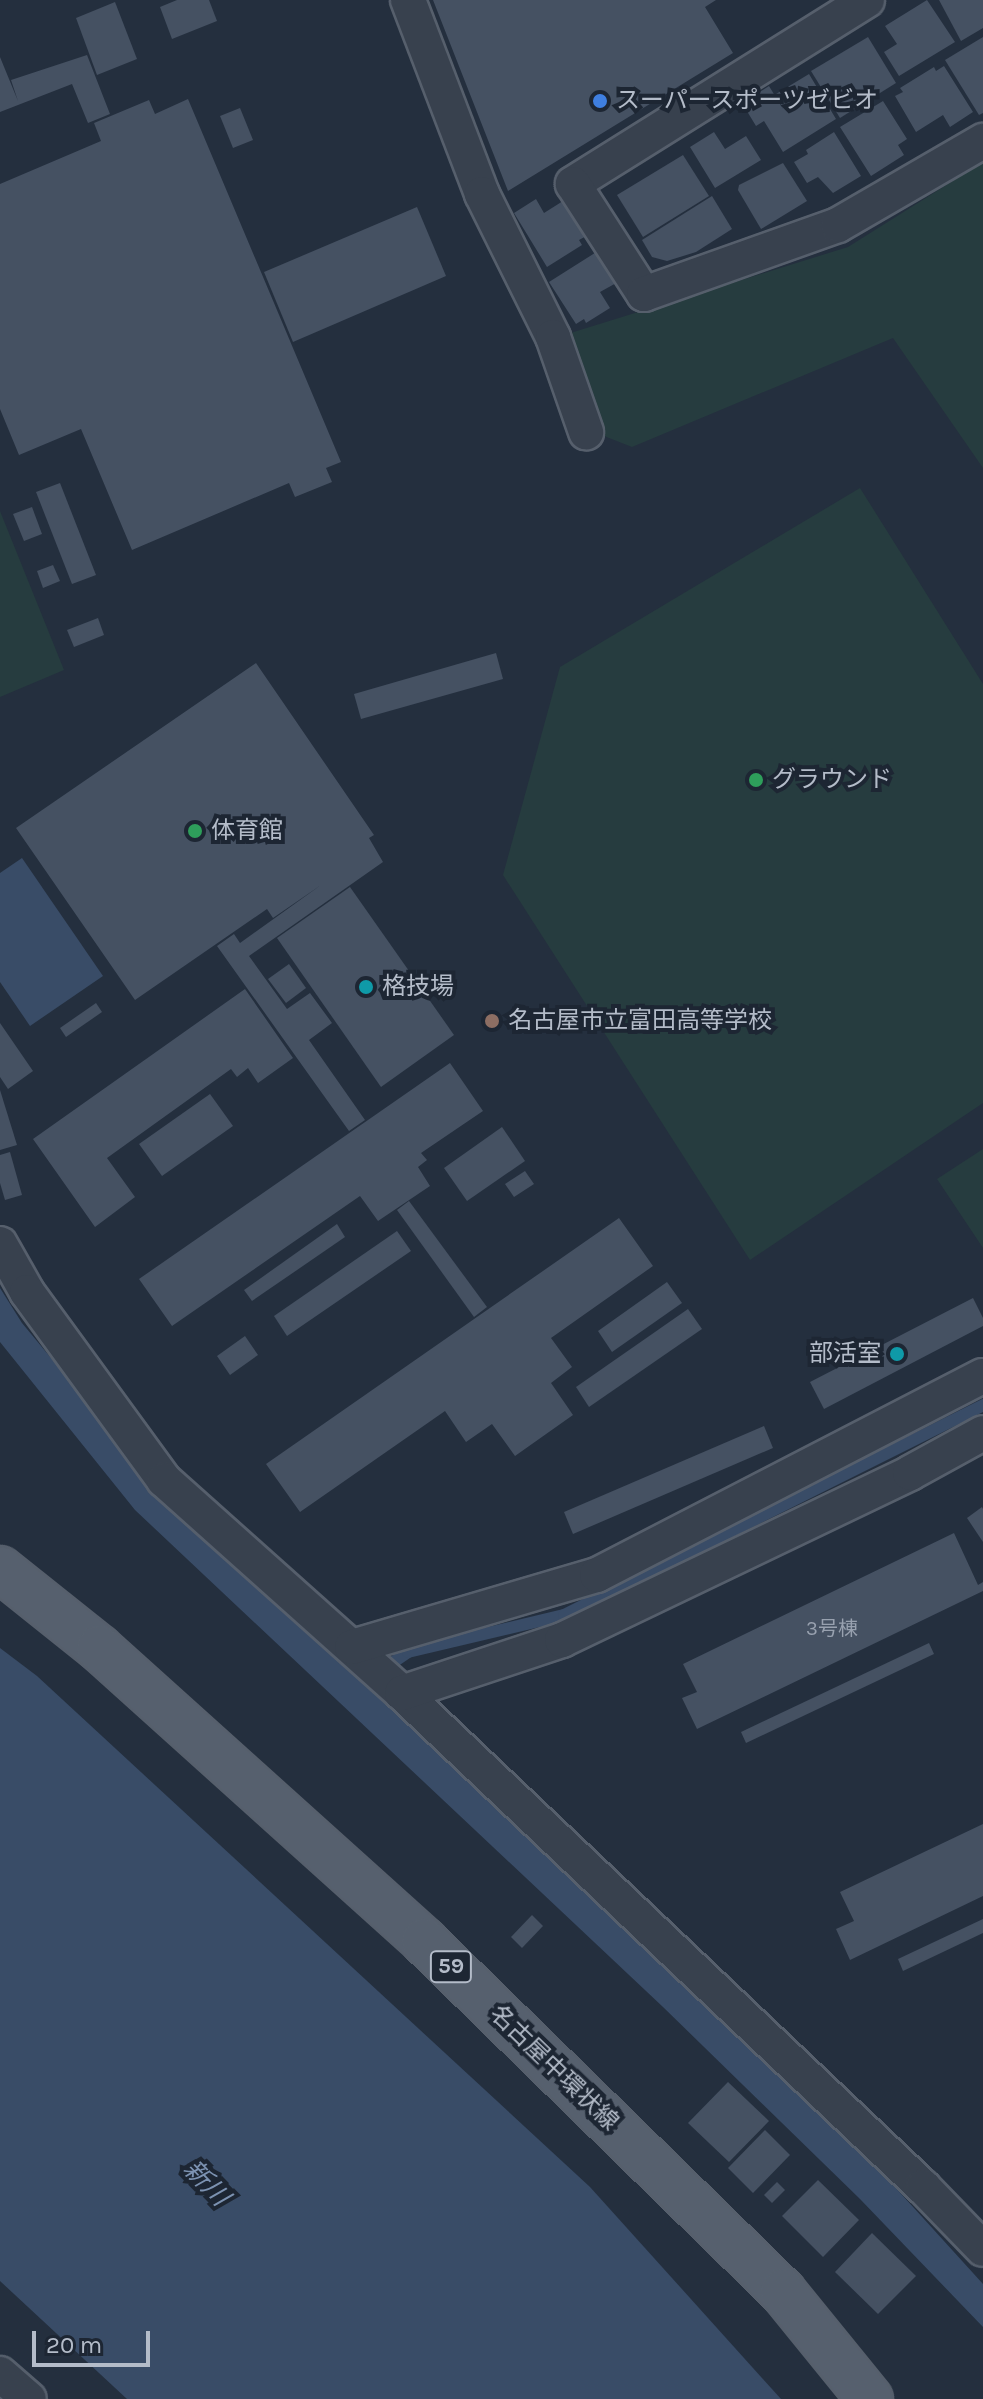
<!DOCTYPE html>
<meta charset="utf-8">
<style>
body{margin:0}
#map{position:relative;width:983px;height:2399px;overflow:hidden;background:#242f3e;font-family:Karla,"Noto Sans JP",sans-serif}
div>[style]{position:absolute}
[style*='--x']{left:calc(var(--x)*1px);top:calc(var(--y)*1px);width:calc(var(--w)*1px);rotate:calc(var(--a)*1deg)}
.green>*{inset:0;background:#263c3f}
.water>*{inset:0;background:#394c67}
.stream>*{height:12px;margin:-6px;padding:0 6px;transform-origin:6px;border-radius:6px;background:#394c67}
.building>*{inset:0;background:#455162}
.roads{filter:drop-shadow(2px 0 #565f6c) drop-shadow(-2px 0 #565f6c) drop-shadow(0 2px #565f6c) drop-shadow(0 -2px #565f6c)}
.minor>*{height:34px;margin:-17px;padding:0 17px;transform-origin:17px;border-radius:17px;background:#38414e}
.primary>*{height:44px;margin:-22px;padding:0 22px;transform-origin:22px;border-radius:22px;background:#56606e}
.dots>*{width:22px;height:22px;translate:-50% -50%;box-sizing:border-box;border:4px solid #1d2633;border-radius:50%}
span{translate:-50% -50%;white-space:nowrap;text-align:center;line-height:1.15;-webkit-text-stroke:8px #1d2633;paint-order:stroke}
.number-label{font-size:20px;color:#98a1af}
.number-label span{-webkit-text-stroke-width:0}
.shield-label span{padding:2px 6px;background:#1d2633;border:2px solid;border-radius:6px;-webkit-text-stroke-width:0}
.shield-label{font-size:22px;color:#b4bcc9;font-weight:700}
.poi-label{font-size:24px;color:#b4bcc9}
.left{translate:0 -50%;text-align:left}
.right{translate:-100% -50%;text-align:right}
.street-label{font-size:24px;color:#b4bcc9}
.water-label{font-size:26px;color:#7c92b1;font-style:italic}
.scale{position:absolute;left:32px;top:2331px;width:118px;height:36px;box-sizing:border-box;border:4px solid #b4bcc9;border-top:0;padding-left:10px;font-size:24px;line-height:28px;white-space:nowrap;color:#b4bcc9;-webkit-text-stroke:6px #1d2633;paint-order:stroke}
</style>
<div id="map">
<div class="green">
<i style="clip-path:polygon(983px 162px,983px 468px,893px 338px,632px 447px,604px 436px,564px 335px,848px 247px)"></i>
<i style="clip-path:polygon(860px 488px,983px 684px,983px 1103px,750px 1260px,503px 875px,560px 667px)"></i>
<i style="clip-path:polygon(0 511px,64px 670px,0 697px)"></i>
<i style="clip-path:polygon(983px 1149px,983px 1248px,937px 1179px)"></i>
</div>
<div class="water">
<i style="clip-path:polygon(22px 858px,103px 976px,30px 1026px,0 982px,0 873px)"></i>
<i style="clip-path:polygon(0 1288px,22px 1323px,161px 1491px,884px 2175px,983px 2284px,983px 2327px,860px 2199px,663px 2007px,135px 1510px,0 1342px)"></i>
<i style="clip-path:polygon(0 1648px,37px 1676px,590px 2187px,781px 2399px,127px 2399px,0 2281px)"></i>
</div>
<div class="stream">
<i style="--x:389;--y:1665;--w:23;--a:-34"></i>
<i style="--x:408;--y:1652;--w:160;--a:-13.3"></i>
<i style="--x:564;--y:1615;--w:469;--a:-26.6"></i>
</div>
<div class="building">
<i style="clip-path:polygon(177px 0,209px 0,217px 21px,172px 39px,160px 7px)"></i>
<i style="clip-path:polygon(433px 0,716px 0,705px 7px,733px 53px,508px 191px)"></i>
<i style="clip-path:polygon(927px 0,955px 42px,899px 76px,884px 52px,897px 44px,885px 26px)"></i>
<i style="clip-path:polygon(939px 0,983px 0,983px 28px,961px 41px)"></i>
<i style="clip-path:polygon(115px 2px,137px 59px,97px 75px,76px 18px)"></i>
<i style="clip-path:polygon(868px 37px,896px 83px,840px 118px,811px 71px)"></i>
<i style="clip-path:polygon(983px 37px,983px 113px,979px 115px,945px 60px)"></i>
<i style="clip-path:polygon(87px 55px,110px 114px,88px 123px,72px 84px,0 112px,0 57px,18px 101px,11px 80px)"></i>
<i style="clip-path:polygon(944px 66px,973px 112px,950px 127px,943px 115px,916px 132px,895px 96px,903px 92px,900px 88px,934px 67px,936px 71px)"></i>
<i style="clip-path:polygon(809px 74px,836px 119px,783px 152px,764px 121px,756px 126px,742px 103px,769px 86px,783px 109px,776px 94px)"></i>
<i style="clip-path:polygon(188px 99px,341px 462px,326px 468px,332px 482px,295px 497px,289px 483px,132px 550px,81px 429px,19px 455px,0 409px,0 184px,101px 141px,94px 123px,149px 100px,155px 114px)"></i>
<i style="clip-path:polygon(883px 101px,907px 139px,898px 145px,904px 155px,871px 176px,840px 127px)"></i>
<i style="clip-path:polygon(240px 108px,253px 140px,233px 148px,220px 116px)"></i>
<i style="clip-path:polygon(714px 132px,725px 149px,746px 136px,761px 160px,715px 188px,690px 147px)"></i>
<i style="clip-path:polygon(834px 132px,861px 176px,833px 193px,818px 177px,807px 183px,794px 162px,808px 154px,806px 150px)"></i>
<i style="clip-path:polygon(683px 155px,709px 196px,643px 237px,617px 195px)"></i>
<i style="clip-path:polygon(783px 163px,807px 201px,761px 229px,738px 190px,739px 185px)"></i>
<i style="clip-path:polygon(712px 196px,732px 229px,696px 252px,667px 261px,652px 257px,642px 240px)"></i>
<i style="clip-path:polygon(536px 199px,544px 213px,563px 201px,568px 209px,573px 206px,590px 234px,579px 240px,582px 245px,547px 267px,514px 213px)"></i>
<i style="clip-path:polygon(417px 207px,446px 276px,293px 342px,264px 272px)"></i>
<i style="clip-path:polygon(598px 251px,618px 282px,600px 292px,610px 308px,586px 323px,584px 319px,576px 324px,549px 282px)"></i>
<i style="clip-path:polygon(60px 483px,96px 575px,72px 584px,36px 492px)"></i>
<i style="clip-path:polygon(32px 507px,42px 534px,24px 541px,13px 514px)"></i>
<i style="clip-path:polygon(53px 565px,60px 581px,43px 588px,37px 571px)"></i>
<i style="clip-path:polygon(98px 618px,104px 635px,74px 647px,67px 630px)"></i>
<i style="clip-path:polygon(496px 653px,503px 679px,361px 719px,354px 694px)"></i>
<i style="clip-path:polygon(256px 663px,374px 835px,369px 838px,383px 862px,249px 956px,287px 1009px,310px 993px,332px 1023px,309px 1040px,365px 1120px,349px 1131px,217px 946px,234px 934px,240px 943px,321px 885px,273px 918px,267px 909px,135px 1000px,16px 828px)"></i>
<i style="clip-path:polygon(350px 887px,454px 1035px,381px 1087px,277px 938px)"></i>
<i style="clip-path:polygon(289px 964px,306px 988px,286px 1003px,268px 979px)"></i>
<i style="clip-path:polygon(245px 989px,293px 1058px,258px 1083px,248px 1068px,237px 1077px,231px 1069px,107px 1158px,135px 1197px,95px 1227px,33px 1139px)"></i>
<i style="clip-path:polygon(96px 1003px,102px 1012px,66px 1037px,60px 1028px)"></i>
<i style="clip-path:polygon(0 1023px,33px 1071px,8px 1089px,0 1077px)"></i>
<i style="clip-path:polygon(450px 1063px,483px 1111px,421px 1153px,427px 1160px,418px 1167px,430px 1186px,378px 1221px,360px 1196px,172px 1326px,139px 1279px)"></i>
<i style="clip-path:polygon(0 1090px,17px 1145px,0 1150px)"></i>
<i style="clip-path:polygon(210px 1094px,233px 1126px,162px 1176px,139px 1144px)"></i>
<i style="clip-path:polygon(502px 1127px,525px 1161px,467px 1201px,444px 1168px)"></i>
<i style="clip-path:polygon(10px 1152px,22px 1195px,5px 1200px,0 1183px,0 1155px)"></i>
<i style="clip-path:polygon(525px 1171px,534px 1184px,514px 1197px,505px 1184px)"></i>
<i style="clip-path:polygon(409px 1201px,487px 1307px,474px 1317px,397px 1210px)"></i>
<i style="clip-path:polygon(619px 1218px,653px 1266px,551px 1338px,572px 1367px,551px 1383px,573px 1415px,515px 1456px,492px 1424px,466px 1442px,445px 1411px,300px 1512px,266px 1464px)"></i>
<i style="clip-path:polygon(337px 1224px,345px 1237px,252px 1301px,244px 1290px)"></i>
<i style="clip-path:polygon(397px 1231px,411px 1251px,287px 1336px,274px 1316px)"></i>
<i style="clip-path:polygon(667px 1282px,682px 1303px,612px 1352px,598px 1331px)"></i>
<i style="clip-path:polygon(973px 1298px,983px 1318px,983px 1326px,824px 1409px,810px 1382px)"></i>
<i style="clip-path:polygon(688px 1309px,702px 1329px,589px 1407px,576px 1387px)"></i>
<i style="clip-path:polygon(245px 1336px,258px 1355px,230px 1375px,217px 1356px)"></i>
<i style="clip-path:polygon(764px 1426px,773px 1448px,573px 1534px,564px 1512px)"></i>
<i style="clip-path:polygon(982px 1507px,983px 1509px,983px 1542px,967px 1518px)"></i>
<i style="clip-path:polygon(954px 1533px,978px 1585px,983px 1582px,983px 1591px,697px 1729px,682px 1698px,697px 1692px,683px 1664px)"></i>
<i style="clip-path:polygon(929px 1643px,934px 1654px,746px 1743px,741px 1732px)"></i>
<i style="clip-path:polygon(983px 1824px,983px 1896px,850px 1960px,836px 1929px,854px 1921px,840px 1892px)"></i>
<i style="clip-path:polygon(532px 1915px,543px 1926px,522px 1948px,511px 1937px)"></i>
<i style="clip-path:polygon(983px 1919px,983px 1933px,903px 1971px,898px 1959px)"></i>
<i style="clip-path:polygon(728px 2082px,769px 2121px,729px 2162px,688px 2123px)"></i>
<i style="clip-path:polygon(765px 2130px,790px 2155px,753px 2193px,728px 2168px)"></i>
<i style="clip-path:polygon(818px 2180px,859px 2220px,823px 2257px,782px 2216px)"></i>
<i style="clip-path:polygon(777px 2182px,785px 2190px,772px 2203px,764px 2195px)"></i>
<i style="clip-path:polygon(872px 2233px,916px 2276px,878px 2314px,835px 2272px)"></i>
</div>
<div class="roads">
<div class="minor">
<i style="--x:408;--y:0;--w:208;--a:69.1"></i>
<i style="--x:482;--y:194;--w:160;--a:63.6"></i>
<i style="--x:553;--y:337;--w:101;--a:70.8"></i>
<i style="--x:867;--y:0;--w:347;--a:148"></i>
<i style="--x:573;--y:184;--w:131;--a:57.2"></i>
<i style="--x:644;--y:294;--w:206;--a:-19.6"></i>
<i style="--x:838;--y:225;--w:168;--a:-30.1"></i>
<i style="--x:0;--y:1244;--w:55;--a:60.6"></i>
<i style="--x:27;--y:1292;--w:233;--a:53.9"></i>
<i style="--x:164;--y:1480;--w:319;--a:41.8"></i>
<i style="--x:402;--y:1693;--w:718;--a:43.48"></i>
<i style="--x:923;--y:2187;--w:86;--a:45.9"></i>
<i style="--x:352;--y:1647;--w:255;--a:-16.4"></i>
<i style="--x:597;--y:1575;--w:434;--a:-27.3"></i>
<i style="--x:402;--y:1693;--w:169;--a:-18.3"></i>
<i style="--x:562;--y:1640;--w:386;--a:-25.6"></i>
<i style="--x:910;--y:1473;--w:83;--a:-28.7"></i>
<i style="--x:0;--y:2374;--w:38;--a:41"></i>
</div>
<div class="primary">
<i style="--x:0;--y:1569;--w:127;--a:38.6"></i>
<i style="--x:99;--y:1648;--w:438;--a:42"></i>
<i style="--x:424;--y:1941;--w:502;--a:44.35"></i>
<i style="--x:783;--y:2292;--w:138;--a:50.9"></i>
</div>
</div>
<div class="dots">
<i style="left:600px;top:101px;background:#3f7fe0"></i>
<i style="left:756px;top:780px;background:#2e9e5b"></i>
<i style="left:195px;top:831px;background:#2e9e5b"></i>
<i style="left:366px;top:987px;background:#0f9aa8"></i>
<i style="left:492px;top:1021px;background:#8d6e63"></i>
<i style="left:897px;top:1354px;background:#0f9aa8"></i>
</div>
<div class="number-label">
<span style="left:832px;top:1628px">3号棟</span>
</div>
<div class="shield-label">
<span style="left:451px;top:1967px">59</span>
</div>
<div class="poi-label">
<span class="left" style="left:616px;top:101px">スーパースポーツゼビオ</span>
<span class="left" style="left:772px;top:780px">グラウンド</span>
<span class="left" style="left:211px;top:831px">体育館</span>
<span class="left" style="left:382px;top:987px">格技場</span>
<span class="left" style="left:508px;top:1021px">名古屋市立富田高等学校</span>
<span class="right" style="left:881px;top:1354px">部活室</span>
</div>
<div class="street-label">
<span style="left:554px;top:2068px;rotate:44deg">名古屋中環状線</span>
</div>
<div class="water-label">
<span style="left:206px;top:2183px;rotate:46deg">新川</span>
</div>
<div class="scale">20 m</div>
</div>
